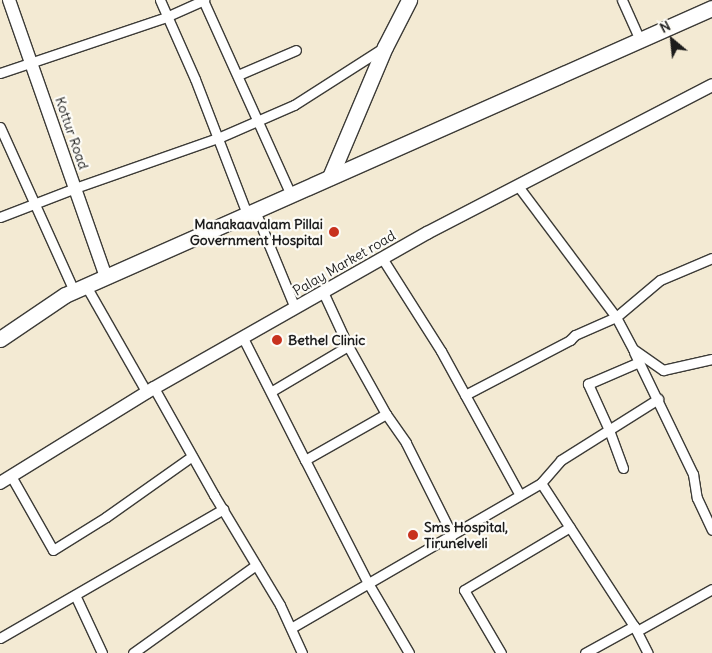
<!DOCTYPE html>
<style>
body{margin:0}
#map{position:relative;width:712px;height:653px;overflow:hidden;background:#f3ead3;font-family:Delius,sans-serif}
div>[style]{position:absolute}
[style*='--x']{left:calc(var(--x)*1px);top:calc(var(--y)*1px);width:calc(var(--w)*1px);rotate:calc(var(--a)*1deg)}
.roads{filter:drop-shadow(1px 0 #3c3b37) drop-shadow(-1px 0 #3c3b37) drop-shadow(0 1px #3c3b37) drop-shadow(0 -1px #3c3b37)}
.street>*{height:9px;margin:-4.5px;padding:0 4.5px;transform-origin:4.5px;border-radius:4.5px;background:#fff}
.secondary>*{height:12px;margin:-6px;padding:0 6px;transform-origin:6px;border-radius:6px;background:#fff}
.primary>*{height:15px;margin:-7.5px;padding:0 7.5px;transform-origin:7.5px;border-radius:7.5px;background:#fff}
.dots>*{width:14px;height:14px;translate:-50% -50%;box-sizing:border-box;border:2px solid #fdfcf7;border-radius:50%}
span{translate:-50% -50%;white-space:nowrap;text-align:center;line-height:1.15;-webkit-text-stroke:4.5px #fdfcf7;paint-order:stroke}
.street-label{font-size:14px;color:#1c1c1c}
.poi-label{font-size:14px;color:#1c1c1c;font-weight:700}
.right{translate:-100% -50%;text-align:right}
.left{translate:0 -50%;text-align:left}
.north{position:absolute;left:647px;top:15px;width:50px;height:50px;-webkit-text-stroke:4px #fdfcf7;paint-order:stroke;rotate:332deg;font-size:14px;font-weight:700;line-height:20px;text-align:center;color:#1c1c1c}
.north::after{content:'';display:block;margin:auto;width:18px;height:22px;background:#1c1c1c;clip-path:polygon(50% 0,100% 100%,50% 72%,0 100%)}
</style>
<div id="map">
<div class="roads">
<div class="street">
<i style="--x:160;--y:0;--w:86;--a:66.1"></i>
<i style="--x:195;--y:79;--w:145;--a:68.9"></i>
<i style="--x:203;--y:0;--w:214;--a:65.7"></i>
<i style="--x:622;--y:0;--w:44;--a:65.8"></i>
<i style="--x:0;--y:73;--w:175;--a:-18.6"></i>
<i style="--x:166;--y:17;--w:42;--a:-24.1"></i>
<i style="--x:238;--y:75;--w:63;--a:-23.3"></i>
<i style="--x:0;--y:127;--w:180;--a:65.7"></i>
<i style="--x:255;--y:211;--w:105;--a:67.6"></i>
<i style="--x:0;--y:217;--w:80;--a:-21.1"></i>
<i style="--x:75;--y:188;--w:151;--a:-19.3"></i>
<i style="--x:218;--y:138;--w:83;--a:-23.5"></i>
<i style="--x:294;--y:105;--w:106;--a:-32.6"></i>
<i style="--x:382;--y:258;--w:110;--a:57.6"></i>
<i style="--x:441;--y:351;--w:164;--a:61.3"></i>
<i style="--x:712;--y:258;--w:56;--a:157.1"></i>
<i style="--x:660;--y:280;--w:57;--a:139.9"></i>
<i style="--x:616;--y:317;--w:36;--a:62"></i>
<i style="--x:633;--y:349;--w:37;--a:35"></i>
<i style="--x:663;--y:370;--w:50;--a:-12.7"></i>
<i style="--x:86;--y:286;--w:123;--a:60.3"></i>
<i style="--x:323;--y:292;--w:60;--a:65.2"></i>
<i style="--x:243;--y:338;--w:137;--a:63.1"></i>
<i style="--x:634;--y:352;--w:136;--a:64.2"></i>
<i style="--x:693;--y:474;--w:24;--a:81"></i>
<i style="--x:697;--y:498;--w:35;--a:65"></i>
<i style="--x:154;--y:388;--w:123;--a:60.7"></i>
<i style="--x:214;--y:495;--w:128;--a:59"></i>
<i style="--x:280;--y:605;--w:53;--a:65.4"></i>
<i style="--x:272;--y:391;--w:88;--a:-30.6"></i>
<i style="--x:348;--y:346;--w:78;--a:60.8"></i>
<i style="--x:386;--y:414;--w:93;--a:150.4"></i>
<i style="--x:305;--y:460;--w:138;--a:62.9"></i>
<i style="--x:368;--y:583;--w:81;--a:59.6"></i>
<i style="--x:465;--y:395;--w:119;--a:-27.6"></i>
<i style="--x:570;--y:340;--w:7;--a:-45"></i>
<i style="--x:575;--y:335;--w:45;--a:-23.7"></i>
<i style="--x:616;--y:317;--w:164;--a:-126.8"></i>
<i style="--x:386;--y:414;--w:35;--a:55"></i>
<i style="--x:406;--y:443;--w:103;--a:63.4"></i>
<i style="--x:623;--y:468;--w:40;--a:-110.2"></i>
<i style="--x:609;--y:430;--w:51;--a:-114.5"></i>
<i style="--x:588;--y:384;--w:56;--a:-23.3"></i>
<i style="--x:11;--y:476;--w:85;--a:60.4"></i>
<i style="--x:53;--y:550;--w:62;--a:-31.9"></i>
<i style="--x:106;--y:517;--w:105;--a:-35.3"></i>
<i style="--x:541;--y:483;--w:171;--a:57"></i>
<i style="--x:634;--y:626;--w:30;--a:63"></i>
<i style="--x:75;--y:595;--w:64;--a:65"></i>
<i style="--x:291;--y:628;--w:289;--a:-30.1"></i>
<i style="--x:541;--y:483;--w:30;--a:-49"></i>
<i style="--x:561;--y:460;--w:115;--a:-32.2"></i>
<i style="--x:637;--y:631;--w:86;--a:-29.2"></i>
<i style="--x:0;--y:638;--w:258;--a:-30"></i>
<i style="--x:133;--y:653;--w:151;--a:-35.6"></i>
<i style="--x:501;--y:653;--w:73;--a:-120.4"></i>
<i style="--x:464;--y:590;--w:123;--a:-30.7"></i>
<i style="--x:585;--y:653;--w:56;--a:-28.9"></i>
</div>
<div class="secondary">
<i style="--x:9;--y:0;--w:293;--a:70.7"></i>
<i style="--x:0;--y:483;--w:181;--a:-31.7"></i>
<i style="--x:154;--y:388;--w:314;--a:-29.6"></i>
<i style="--x:427;--y:233;--w:321;--a:-27.4"></i>
</div>
<div class="primary">
<i style="--x:330;--y:177;--w:141;--a:-67.1"></i>
<i style="--x:385;--y:47;--w:53;--a:-62.9"></i>
<i style="--x:0;--y:339;--w:78;--a:-34.1"></i>
<i style="--x:65;--y:295;--w:708;--a:-23.92"></i>
</div>
</div>
<div class="dots">
<i style="left:334px;top:232px;background:#c8321e"></i>
<i style="left:277px;top:340px;background:#c8321e"></i>
<i style="left:413px;top:535px;background:#c8321e"></i>
</div>
<div class="street-label">
<span style="left:72px;top:133px;rotate:71deg">Kottur Road</span>
<span style="left:344px;top:263px;rotate:-30deg">Palay Market road</span>
</div>
<div class="poi-label">
<span class="right" style="left:323px;top:232px">Manakaavalam Pillai<br>Government Hospital</span>
<span class="left" style="left:288px;top:340px">Bethel Clinic</span>
<span class="left" style="left:424px;top:535px">Sms Hospital,<br>Tirunelveli</span>
</div>
<div class="north">N</div>
</div>
